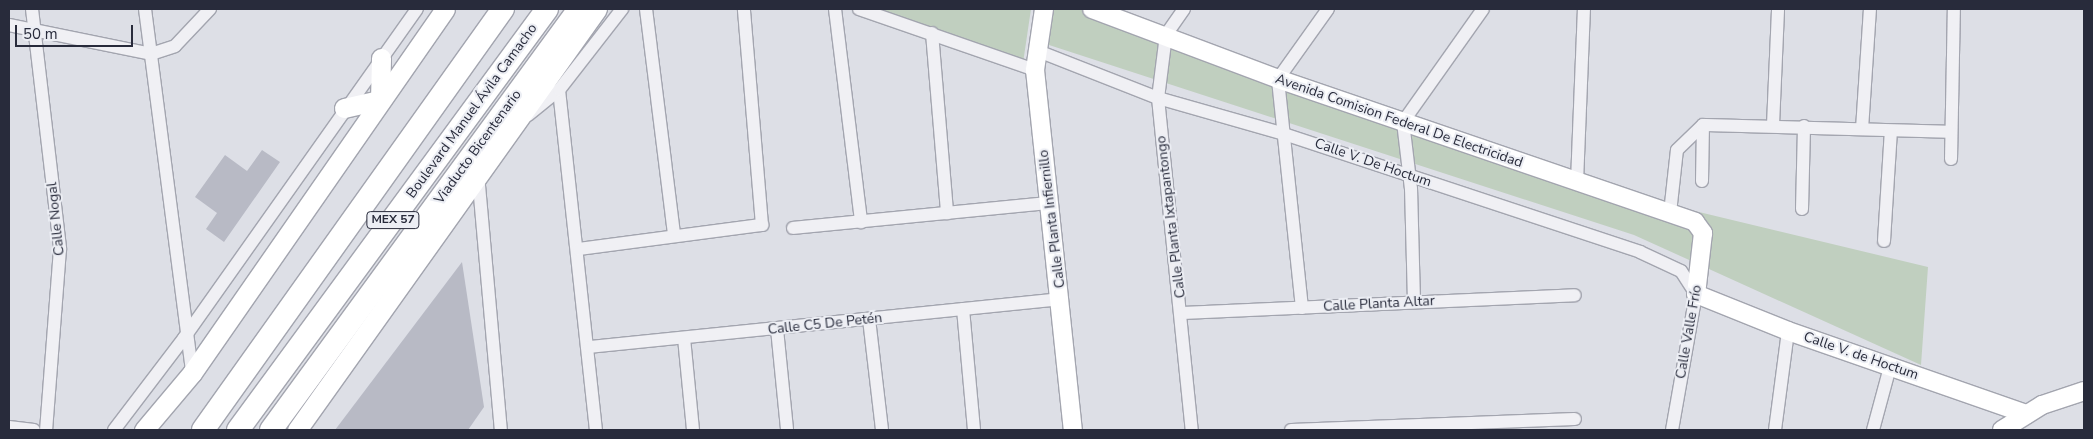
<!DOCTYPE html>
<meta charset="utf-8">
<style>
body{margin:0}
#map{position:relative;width:2093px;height:439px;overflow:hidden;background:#dddfe6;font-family:"Nunito Sans",sans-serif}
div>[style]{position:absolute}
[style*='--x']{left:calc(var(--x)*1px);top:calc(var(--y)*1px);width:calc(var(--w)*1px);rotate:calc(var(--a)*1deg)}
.green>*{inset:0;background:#c0cfbf}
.building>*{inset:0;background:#b8bac5}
.roads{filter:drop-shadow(1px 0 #a3a5af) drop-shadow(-1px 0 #a3a5af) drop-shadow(0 1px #a3a5af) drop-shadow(0 -1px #a3a5af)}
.street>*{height:12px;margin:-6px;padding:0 6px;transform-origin:6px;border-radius:6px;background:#f0f0f4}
.secondary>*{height:18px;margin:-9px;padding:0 9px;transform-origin:9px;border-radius:9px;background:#fff}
.primary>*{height:19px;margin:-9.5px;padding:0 9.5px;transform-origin:9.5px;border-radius:9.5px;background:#fff}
.highway>*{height:22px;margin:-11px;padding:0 11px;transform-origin:11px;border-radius:11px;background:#fff}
span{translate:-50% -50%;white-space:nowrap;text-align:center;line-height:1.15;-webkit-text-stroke:4px #eceef4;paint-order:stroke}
.shield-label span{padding:1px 4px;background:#eceef4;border:1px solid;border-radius:4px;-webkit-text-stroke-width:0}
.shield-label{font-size:12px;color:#282b3b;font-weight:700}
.street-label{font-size:14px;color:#282b3b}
.frame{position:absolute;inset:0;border:10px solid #282b3b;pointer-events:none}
.scale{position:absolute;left:15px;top:25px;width:118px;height:22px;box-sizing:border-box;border:2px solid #282b3b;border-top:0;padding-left:6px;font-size:15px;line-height:18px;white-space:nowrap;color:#282b3b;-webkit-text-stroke:4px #eceef4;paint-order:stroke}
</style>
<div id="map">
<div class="green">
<i style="clip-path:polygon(853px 9px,1031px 9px,1023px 63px)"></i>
<i style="clip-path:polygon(1051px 9px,1095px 9px,1624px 194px,1928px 267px,1921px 365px,1634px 235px,1046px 44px)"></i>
</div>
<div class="building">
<i style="clip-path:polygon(262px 150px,280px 162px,224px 242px,206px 229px,217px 213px,195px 197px,225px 155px,247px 171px)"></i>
<i style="clip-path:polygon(462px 262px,484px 407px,468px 430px,335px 430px)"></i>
</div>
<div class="roads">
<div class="street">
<i style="--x:32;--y:9;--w:242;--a:83.3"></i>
<i style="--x:60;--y:249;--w:182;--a:94.4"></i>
<i style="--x:145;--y:9;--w:367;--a:82.6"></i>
<i style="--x:646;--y:9;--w:228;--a:82.9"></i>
<i style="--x:835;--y:9;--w:215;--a:83"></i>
<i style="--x:859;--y:9;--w:186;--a:19.1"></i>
<i style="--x:1184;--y:9;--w:32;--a:125"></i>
<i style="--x:1166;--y:35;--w:64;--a:97.2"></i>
<i style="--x:1158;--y:98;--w:334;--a:84.2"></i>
<i style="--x:9;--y:25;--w:145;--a:11.5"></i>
<i style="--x:151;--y:54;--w:25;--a:-18"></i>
<i style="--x:175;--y:46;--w:51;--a:-46.6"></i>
<i style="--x:932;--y:33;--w:181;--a:85.2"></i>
<i style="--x:1038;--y:51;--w:129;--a:21.4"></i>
<i style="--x:1158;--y:98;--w:131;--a:15.9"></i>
<i style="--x:1284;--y:134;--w:375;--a:18.3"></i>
<i style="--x:1640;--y:252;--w:45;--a:24.9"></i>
<i style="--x:1681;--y:271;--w:27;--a:57"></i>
<i style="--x:1696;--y:294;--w:138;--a:100"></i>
<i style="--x:559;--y:90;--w:342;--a:83.8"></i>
<i style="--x:528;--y:115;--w:40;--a:-39"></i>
<i style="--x:559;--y:90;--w:103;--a:-52.1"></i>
<i style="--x:1773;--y:125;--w:116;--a:-87.5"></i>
<i style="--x:1862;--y:129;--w:120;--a:-86.2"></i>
<i style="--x:1951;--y:159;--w:150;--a:-88.9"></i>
<i style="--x:478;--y:174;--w:257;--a:84.9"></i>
<i style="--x:1702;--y:181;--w:56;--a:-89"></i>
<i style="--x:1577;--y:182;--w:173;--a:-87.7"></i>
<i style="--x:1802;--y:209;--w:83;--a:-88.6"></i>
<i style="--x:1670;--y:213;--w:63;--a:-83.7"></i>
<i style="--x:1677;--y:150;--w:36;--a:-44"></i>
<i style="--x:1703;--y:125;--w:248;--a:1.6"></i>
<i style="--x:793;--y:228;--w:258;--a:-5.6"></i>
<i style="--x:1884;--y:241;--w:110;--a:-86.4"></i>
<i style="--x:579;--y:249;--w:185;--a:-7.5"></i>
<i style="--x:762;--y:225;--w:217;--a:-94.8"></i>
<i style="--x:1414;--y:302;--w:113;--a:-91.5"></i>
<i style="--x:1411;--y:189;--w:67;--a:-96.8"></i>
<i style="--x:1403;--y:122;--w:138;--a:-54.7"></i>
<i style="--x:1302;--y:308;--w:230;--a:-96"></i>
<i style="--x:1278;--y:79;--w:86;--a:-54.5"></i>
<i style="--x:963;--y:309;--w:121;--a:84.8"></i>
<i style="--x:1183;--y:313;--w:392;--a:-2.6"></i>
<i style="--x:869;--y:319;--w:112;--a:83.3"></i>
<i style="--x:777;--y:329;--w:101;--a:84.3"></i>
<i style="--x:684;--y:338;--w:92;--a:84.4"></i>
<i style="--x:589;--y:347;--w:474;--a:-5.8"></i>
<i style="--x:9;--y:427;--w:25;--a:7"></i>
<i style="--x:114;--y:430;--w:116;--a:-52.7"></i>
<i style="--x:184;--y:338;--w:403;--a:-54.7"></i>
<i style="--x:1291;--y:430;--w:284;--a:-2.2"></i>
<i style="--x:1775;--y:430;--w:100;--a:-82.5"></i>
<i style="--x:1873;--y:430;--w:65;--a:-74.9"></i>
</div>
<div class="secondary">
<i style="--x:1044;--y:9;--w:62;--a:98.4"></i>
<i style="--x:1035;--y:70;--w:362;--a:84"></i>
<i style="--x:1092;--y:9;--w:199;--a:20.6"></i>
<i style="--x:1278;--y:79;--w:441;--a:18.9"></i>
<i style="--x:1695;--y:222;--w:14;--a:54"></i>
<i style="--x:1703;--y:233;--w:61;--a:96.5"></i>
<i style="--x:1696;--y:294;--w:99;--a:21.9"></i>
<i style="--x:1788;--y:331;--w:253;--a:19.2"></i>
<i style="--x:2002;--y:430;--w:47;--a:-32"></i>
<i style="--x:2042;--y:405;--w:44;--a:-18.4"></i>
</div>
<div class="primary">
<i style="--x:344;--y:108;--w:37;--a:-13"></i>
<i style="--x:380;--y:100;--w:42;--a:-88.6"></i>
<i style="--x:144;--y:430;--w:75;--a:-49.9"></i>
<i style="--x:192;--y:373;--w:443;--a:-55.2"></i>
<i style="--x:297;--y:430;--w:517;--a:-54.53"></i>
</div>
<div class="highway">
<i style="--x:203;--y:430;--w:517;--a:-54.53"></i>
<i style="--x:238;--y:430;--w:522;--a:-53.72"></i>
<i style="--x:271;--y:430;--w:522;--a:-53.81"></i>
</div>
</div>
<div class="shield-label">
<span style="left:393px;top:220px">MEX 57</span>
</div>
<div class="street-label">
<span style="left:472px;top:111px;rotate:-54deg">Boulevard Manuel Ávila Camacho</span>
<span style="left:1399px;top:121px;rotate:19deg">Avenida Comision Federal De Electricidad</span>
<span style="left:478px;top:147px;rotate:-54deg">Viaducto Bicentenario</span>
<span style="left:1373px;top:163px;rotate:19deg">Calle V. De Hoctum</span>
<span style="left:1171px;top:217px;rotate:-97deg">Calle Planta Ixtapantongo</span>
<span style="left:56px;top:219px;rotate:-96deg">Calle Nogal</span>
<span style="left:1052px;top:219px;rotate:-97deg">Calle Planta Infiernillo</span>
<span style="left:1379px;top:304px;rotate:-3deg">Calle Planta Altar</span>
<span style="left:825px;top:324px;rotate:-6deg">Calle C5 De Petén</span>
<span style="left:1689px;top:332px;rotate:-80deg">Calle Valle Frío</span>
<span style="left:1861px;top:356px;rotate:19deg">Calle V. de Hoctum</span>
</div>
<div class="frame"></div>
<div class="scale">50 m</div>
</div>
